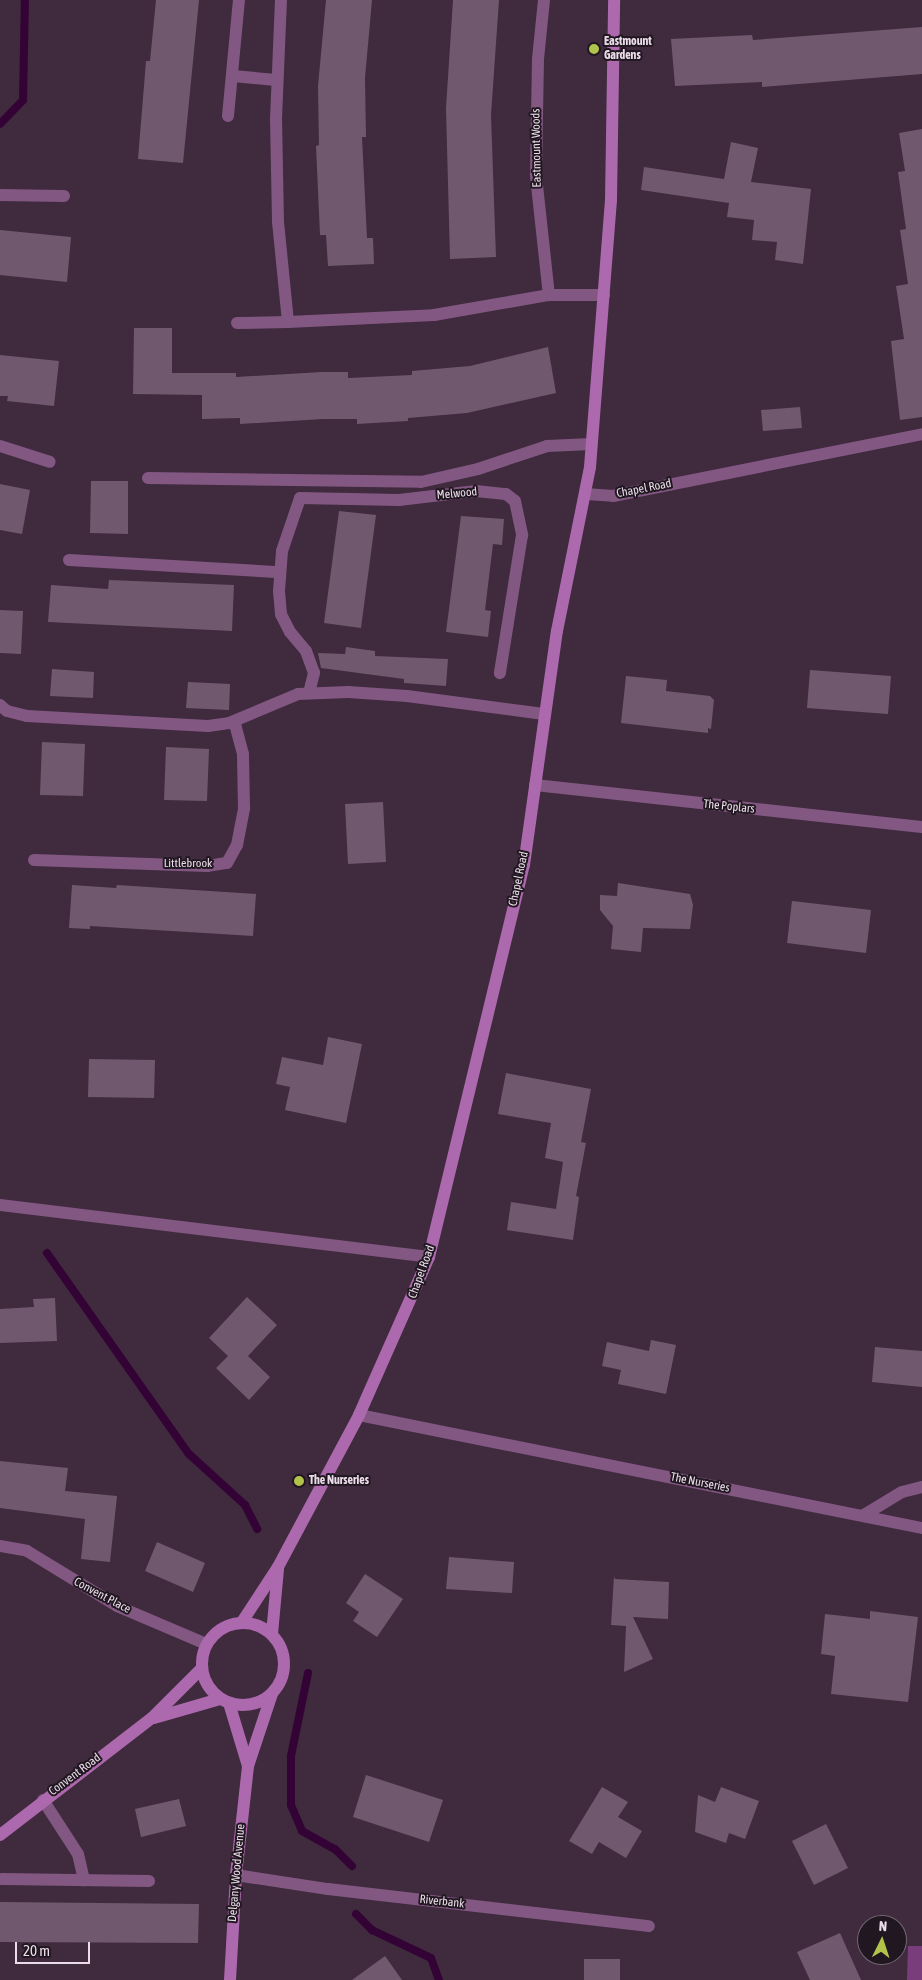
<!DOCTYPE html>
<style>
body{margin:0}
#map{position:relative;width:922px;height:1980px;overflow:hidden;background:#3f2a3e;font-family:"Asap Condensed",sans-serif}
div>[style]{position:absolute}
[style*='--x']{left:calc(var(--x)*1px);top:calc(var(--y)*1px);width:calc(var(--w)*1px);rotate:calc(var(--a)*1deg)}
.green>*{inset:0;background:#7a3d7b}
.stream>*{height:8px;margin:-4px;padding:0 4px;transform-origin:4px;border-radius:4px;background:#330335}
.building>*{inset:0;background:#70596f}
.lane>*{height:12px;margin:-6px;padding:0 6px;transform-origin:6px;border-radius:6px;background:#825782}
.street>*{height:12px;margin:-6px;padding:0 6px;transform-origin:6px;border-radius:6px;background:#825782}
.secondary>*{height:12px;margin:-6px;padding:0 6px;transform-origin:6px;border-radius:6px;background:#ad69ae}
.secondary>.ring{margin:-6px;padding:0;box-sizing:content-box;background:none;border:12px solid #ad69ae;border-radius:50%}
.dots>*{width:14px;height:14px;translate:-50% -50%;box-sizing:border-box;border:2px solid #201720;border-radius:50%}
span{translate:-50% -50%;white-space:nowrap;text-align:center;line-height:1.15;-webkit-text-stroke:4px #201720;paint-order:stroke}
.poi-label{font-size:12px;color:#eadde9;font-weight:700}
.left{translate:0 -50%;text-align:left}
.street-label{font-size:12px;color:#eadde9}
.north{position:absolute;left:857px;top:1915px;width:50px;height:50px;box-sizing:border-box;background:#201720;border:1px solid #716670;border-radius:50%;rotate:4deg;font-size:14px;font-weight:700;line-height:20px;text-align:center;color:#eadde9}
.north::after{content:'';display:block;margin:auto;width:18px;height:22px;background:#b2c34c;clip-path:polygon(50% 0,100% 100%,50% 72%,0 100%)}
.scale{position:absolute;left:15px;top:1942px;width:75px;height:22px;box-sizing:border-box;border:2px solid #eadde9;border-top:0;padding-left:6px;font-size:15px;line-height:18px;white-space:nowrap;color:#eadde9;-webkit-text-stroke:4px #201720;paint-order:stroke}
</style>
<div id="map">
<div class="green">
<i style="clip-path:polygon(908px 1946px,922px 1946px,922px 1980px,907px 1980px)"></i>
</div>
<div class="stream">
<i style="--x:0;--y:124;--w:33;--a:-46"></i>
<i style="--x:23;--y:100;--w:100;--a:-88.9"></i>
<i style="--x:47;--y:1253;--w:246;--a:54.8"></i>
<i style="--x:189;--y:1454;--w:76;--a:42.3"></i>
<i style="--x:245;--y:1505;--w:27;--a:63"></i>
<i style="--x:308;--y:1673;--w:85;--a:101.6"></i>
<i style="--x:291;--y:1756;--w:49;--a:90"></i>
<i style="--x:291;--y:1805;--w:28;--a:67"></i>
<i style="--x:302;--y:1831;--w:38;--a:29"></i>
<i style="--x:335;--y:1849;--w:24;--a:45"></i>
<i style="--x:356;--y:1914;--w:23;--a:45"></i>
<i style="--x:372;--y:1930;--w:65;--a:25.4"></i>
<i style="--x:431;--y:1958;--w:23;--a:70"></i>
</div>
<div class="building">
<i style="clip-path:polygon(156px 0,199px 0,183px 163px,138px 159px,146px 61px,150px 61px)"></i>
<i style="clip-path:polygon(326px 0,372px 0,365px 78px,366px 137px,362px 137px,367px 238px,373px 238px,374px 264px,328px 266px,326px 235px,320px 235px,316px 146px,319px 145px,318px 86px)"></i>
<i style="clip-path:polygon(453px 0,499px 0,491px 115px,496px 257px,450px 259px,446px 108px)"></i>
<i style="clip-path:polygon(922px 27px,922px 74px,762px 87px,762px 82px,675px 86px,671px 39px,752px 35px,753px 40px)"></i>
<i style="clip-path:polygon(922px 129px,922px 417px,900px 420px,891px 341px,904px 339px,896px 286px,908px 284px,900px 230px,906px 229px,898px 172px,905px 171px,899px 133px)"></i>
<i style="clip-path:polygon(731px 142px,758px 148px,751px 182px,811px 189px,803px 264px,775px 260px,777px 242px,752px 240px,754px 220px,727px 217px,729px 203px,641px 190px,644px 167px,724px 179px)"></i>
<i style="clip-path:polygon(0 230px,71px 237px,67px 282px,0 275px)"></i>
<i style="clip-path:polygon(134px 328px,172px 328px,172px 373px,236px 373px,236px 377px,322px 372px,348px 372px,348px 378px,412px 375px,412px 371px,470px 366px,548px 347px,556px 393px,467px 413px,408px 418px,408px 421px,357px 424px,357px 419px,323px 419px,240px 424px,240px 418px,202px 419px,202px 395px,133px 394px)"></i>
<i style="clip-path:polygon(0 355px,59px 361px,54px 406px,7px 401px,8px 396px,0 396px)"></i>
<i style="clip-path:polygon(800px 407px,802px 428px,763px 431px,761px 410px)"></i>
<i style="clip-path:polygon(91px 481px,128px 481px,128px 534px,90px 533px)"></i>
<i style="clip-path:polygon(0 484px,30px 490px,22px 534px,0 530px)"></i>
<i style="clip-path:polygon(339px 511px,376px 515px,361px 628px,324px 623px)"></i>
<i style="clip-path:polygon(461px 516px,504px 519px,502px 545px,493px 544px,485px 610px,491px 611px,488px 637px,446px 632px)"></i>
<i style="clip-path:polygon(109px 580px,234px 585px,232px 631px,48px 622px,51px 585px,108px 589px)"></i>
<i style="clip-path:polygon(0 610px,23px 611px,21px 654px,0 653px)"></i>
<i style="clip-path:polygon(346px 647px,375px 651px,375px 656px,448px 659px,446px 686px,404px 683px,404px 679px,321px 668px,318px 653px,345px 654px)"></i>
<i style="clip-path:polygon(52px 669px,94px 672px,93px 698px,50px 696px)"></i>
<i style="clip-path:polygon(810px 670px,891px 676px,888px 714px,807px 708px)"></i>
<i style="clip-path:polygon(626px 676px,667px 680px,666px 691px,710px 696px,714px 700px,711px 729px,708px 728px,708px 733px,621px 723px)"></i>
<i style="clip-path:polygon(188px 682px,230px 684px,229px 710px,186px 708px)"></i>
<i style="clip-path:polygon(42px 742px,85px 744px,83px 796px,40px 795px)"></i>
<i style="clip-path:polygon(166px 747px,209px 749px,207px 801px,164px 800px)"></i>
<i style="clip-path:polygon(383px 802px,386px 862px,348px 864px,345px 804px)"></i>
<i style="clip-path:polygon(618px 883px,690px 894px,693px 905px,690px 929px,643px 928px,641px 952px,611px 949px,613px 926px,600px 910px,600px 895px,617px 896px)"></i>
<i style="clip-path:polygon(72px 885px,116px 888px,117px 885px,256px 894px,253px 936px,90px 926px,90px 929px,69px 928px)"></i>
<i style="clip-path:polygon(792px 901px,871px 910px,866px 953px,787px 943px)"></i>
<i style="clip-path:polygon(328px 1037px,362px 1044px,346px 1123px,285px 1110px,290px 1087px,276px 1084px,282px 1057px,323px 1065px)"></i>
<i style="clip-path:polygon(89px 1059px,155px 1060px,154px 1098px,88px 1097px)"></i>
<i style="clip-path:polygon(506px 1073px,591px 1089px,581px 1142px,586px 1143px,576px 1196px,579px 1197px,573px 1240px,507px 1230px,511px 1202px,556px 1209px,563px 1162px,545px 1158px,551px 1123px,498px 1114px)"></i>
<i style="clip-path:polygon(247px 1297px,277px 1325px,248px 1356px,270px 1377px,249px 1400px,216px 1368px,228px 1356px,209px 1338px)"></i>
<i style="clip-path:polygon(55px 1298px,57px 1341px,0 1343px,0 1309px,34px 1307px,33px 1299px)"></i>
<i style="clip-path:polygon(651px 1340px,676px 1345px,666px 1394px,618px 1384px,621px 1370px,602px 1366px,607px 1342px,649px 1351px)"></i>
<i style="clip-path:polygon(875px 1347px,922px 1351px,922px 1387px,872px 1382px)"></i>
<i style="clip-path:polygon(0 1461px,68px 1468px,65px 1491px,117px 1496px,110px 1562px,81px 1559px,85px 1519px,0 1508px)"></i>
<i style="clip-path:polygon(157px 1542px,205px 1563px,193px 1592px,145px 1571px)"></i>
<i style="clip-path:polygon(449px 1557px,514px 1562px,512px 1593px,446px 1589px)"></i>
<i style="clip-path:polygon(365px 1574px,403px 1599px,377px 1637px,353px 1621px,359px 1612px,346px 1603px)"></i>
<i style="clip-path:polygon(614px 1576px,615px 1579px,669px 1582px,668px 1619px,633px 1617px,653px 1659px,624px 1672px,626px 1626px,611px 1625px)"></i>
<i style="clip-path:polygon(870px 1611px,918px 1617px,908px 1702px,831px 1694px,835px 1656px,821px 1654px,825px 1614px,870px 1619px)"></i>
<i style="clip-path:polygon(366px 1775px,443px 1800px,429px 1842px,353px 1817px)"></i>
<i style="clip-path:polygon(602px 1787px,628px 1802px,618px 1817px,642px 1831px,626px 1858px,599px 1842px,592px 1854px,569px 1841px)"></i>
<i style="clip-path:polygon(721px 1787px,759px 1801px,745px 1839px,729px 1833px,726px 1843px,695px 1832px,698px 1795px,715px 1802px)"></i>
<i style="clip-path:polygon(179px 1799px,186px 1826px,141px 1837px,135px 1809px)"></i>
<i style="clip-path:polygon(826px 1824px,848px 1868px,814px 1885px,792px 1841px)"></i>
<i style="clip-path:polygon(0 1902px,199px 1904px,198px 1943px,0 1942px)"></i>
<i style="clip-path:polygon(840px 1933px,861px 1980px,810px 1980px,797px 1952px)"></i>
<i style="clip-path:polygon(385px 1956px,402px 1980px,352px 1980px)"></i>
<i style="clip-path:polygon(584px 1959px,620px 1959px,620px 1980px,584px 1980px)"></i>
</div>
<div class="lane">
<i style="--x:148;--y:478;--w:273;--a:0.8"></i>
<i style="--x:421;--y:482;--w:58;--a:-12.8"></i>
<i style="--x:478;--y:469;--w:73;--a:-18.4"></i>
<i style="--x:547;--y:446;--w:44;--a:-2.6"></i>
</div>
<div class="street">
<i style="--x:544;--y:0;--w:59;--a:95.8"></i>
<i style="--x:538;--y:59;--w:117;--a:91"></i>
<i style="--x:536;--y:176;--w:120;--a:83.8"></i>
<i style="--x:233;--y:76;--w:43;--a:5.3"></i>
<i style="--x:228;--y:116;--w:117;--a:-84.6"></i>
<i style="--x:0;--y:195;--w:64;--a:0.9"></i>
<i style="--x:288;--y:322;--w:146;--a:-2.7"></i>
<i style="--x:434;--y:315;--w:117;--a:-9.9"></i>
<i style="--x:549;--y:295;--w:55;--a:0"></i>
<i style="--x:237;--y:323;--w:51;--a:-1.1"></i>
<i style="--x:288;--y:322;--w:100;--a:-95.7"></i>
<i style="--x:278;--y:222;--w:103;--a:-91.1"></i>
<i style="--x:276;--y:119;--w:119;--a:-87.6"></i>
<i style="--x:0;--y:446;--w:52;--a:17.7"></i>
<i style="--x:586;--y:494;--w:27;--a:4"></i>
<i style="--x:613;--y:496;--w:315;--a:-11.3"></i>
<i style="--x:69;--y:560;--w:211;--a:3.3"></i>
<i style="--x:309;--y:693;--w:21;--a:-76"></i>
<i style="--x:314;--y:673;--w:23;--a:-110"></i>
<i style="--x:306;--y:651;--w:25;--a:-130"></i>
<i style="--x:290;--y:632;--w:20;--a:-117"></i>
<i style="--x:281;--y:614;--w:23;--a:-95"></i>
<i style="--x:279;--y:591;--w:40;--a:-85.7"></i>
<i style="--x:282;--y:551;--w:56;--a:-71.2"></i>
<i style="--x:300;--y:498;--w:99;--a:1.2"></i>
<i style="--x:399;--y:500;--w:78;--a:-6.7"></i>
<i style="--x:476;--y:491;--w:30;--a:6"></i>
<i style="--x:506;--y:494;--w:11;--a:38"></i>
<i style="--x:515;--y:501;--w:35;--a:78"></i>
<i style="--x:522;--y:535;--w:140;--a:99.1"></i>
<i style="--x:0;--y:705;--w:9;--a:41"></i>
<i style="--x:7;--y:711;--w:21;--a:14"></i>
<i style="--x:27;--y:716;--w:181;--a:3.2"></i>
<i style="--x:208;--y:726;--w:21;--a:-8"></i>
<i style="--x:229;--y:723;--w:75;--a:-22.8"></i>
<i style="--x:298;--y:694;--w:50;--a:-2.3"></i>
<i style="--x:348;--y:692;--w:59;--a:3.9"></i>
<i style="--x:407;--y:696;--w:138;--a:7.5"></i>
<i style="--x:535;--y:785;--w:389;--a:6.2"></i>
<i style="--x:34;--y:860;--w:173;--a:2"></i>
<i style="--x:207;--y:866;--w:20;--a:-9"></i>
<i style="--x:227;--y:863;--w:21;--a:-61"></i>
<i style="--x:237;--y:845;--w:38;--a:-79"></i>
<i style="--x:244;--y:808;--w:54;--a:-91.1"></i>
<i style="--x:243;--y:754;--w:34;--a:-105"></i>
<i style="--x:0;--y:1205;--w:432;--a:6.9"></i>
<i style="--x:359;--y:1415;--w:574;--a:11.35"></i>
<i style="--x:864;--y:1515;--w:44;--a:-31.2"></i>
<i style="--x:902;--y:1492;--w:21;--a:-14"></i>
<i style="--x:0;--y:1546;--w:27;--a:10"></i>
<i style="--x:27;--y:1551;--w:105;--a:31.4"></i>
<i style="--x:117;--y:1606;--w:97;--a:23.1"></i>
<i style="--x:43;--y:1800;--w:64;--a:57.1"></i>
<i style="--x:78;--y:1854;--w:27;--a:77"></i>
<i style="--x:236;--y:1875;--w:93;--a:8.7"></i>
<i style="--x:328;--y:1889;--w:323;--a:6.6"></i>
<i style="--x:2;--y:1879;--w:147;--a:0.8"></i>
</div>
<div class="secondary">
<i style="--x:242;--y:1622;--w:66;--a:-56.8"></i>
<i style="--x:278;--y:1567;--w:172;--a:-61.9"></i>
<i style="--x:359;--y:1415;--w:173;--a:-66.1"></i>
<i style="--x:429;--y:1257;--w:403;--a:-76.4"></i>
<i style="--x:524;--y:865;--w:236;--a:-82"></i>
<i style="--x:557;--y:631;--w:167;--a:-78.6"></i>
<i style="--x:590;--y:467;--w:268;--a:-85.5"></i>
<i style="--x:611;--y:200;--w:200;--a:-89.1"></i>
<i class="ring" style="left:202px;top:1623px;width:70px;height:70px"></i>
<i style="--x:272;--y:1634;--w:65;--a:-84.7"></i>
<i style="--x:229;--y:1703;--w:66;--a:73.2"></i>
<i style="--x:154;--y:1718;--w:69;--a:-16.1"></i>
<i style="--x:0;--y:1835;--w:192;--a:-37.6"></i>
<i style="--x:152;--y:1718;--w:69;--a:-45"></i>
<i style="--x:230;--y:1980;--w:105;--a:-86.7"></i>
<i style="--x:236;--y:1875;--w:110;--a:-83.7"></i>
<i style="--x:248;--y:1766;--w:76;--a:-71.6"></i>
</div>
<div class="dots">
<i style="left:594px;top:49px;background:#b2c34c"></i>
<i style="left:299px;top:1481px;background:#b2c34c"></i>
</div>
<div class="poi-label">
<span class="left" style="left:604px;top:49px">Eastmount<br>Gardens</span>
<span class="left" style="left:309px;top:1481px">The Nurseries</span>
</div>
<div class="street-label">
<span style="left:537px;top:148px;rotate:-91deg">Eastmount Woods</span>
<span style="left:644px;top:489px;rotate:-11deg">Chapel Road</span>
<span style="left:457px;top:494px;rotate:-5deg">Melwood</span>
<span style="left:729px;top:807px;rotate:6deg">The Poplars</span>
<span style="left:188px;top:864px">Littlebrook</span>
<span style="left:519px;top:879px;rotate:-78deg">Chapel Road</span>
<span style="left:422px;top:1272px;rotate:-70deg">Chapel Road</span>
<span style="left:700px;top:1483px;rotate:11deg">The Nurseries</span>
<span style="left:102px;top:1596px;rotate:28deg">Convent Place</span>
<span style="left:75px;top:1775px;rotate:-37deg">Convent Road</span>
<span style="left:237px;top:1873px;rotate:-85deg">Delgany Wood Avenue</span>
<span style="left:442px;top:1902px;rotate:6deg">Riverbank</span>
</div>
<div class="north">N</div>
<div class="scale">20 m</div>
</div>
